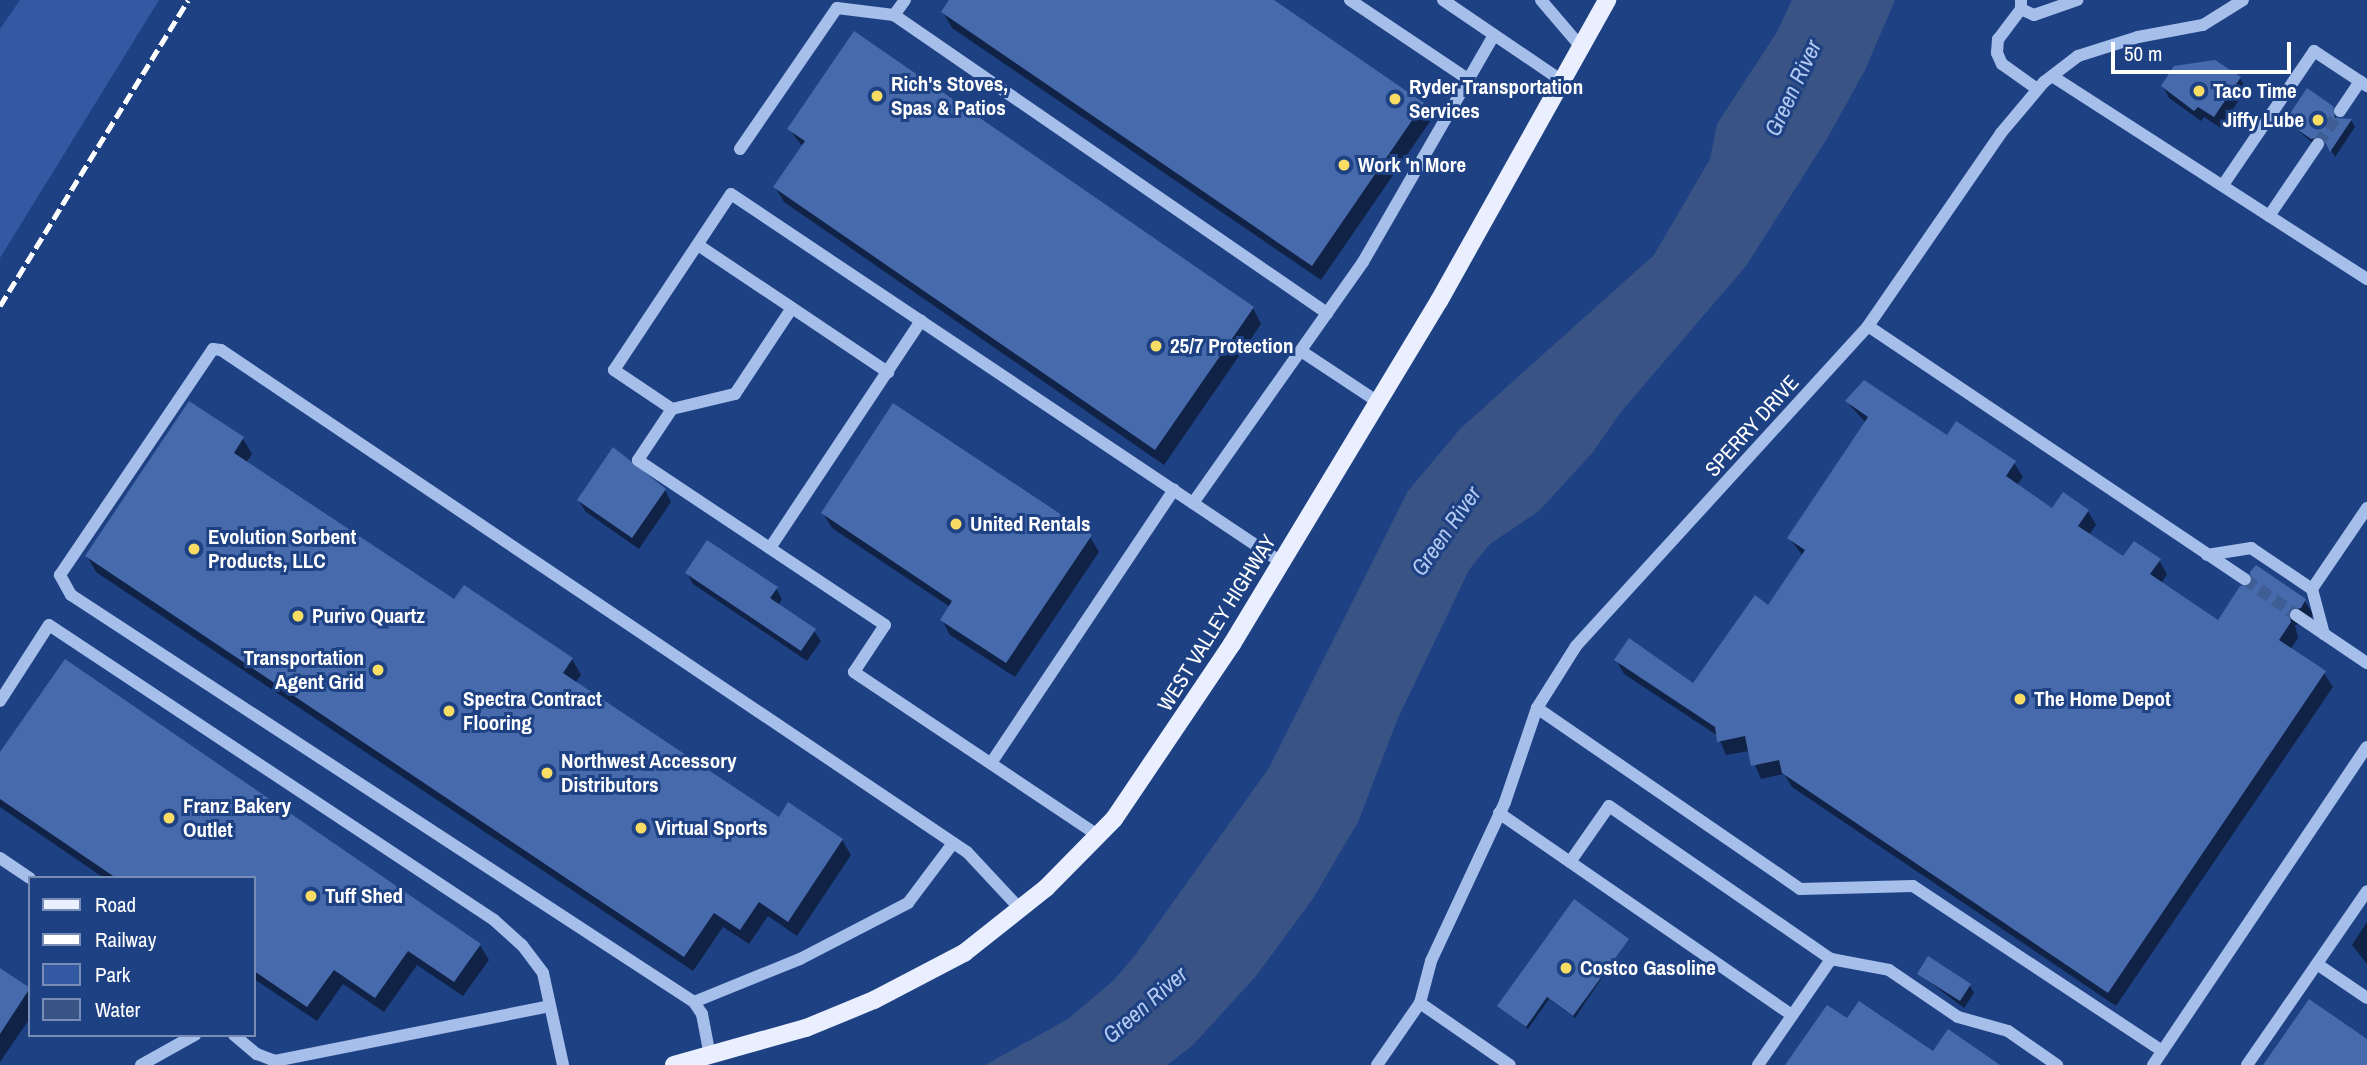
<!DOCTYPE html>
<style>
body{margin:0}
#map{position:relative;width:2367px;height:1065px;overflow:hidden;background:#1e4184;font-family:"Archivo Narrow",sans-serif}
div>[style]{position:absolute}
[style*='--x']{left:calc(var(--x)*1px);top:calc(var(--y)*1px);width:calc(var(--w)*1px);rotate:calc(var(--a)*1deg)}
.green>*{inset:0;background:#3259a1}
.water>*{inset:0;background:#3a5385}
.shadow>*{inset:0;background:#0007}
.building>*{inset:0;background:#476aac}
.minor-tunnel>*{height:12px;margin-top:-6px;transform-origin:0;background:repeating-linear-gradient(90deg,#405e96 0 12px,transparent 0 18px)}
.minor>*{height:12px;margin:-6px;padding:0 6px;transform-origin:6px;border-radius:6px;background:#a5beea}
.major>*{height:18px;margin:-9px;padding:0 9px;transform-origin:9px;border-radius:9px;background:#e9effe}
.rail>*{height:5px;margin-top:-2.5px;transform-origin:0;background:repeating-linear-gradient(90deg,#fff 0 12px,transparent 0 17px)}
.dots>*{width:19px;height:19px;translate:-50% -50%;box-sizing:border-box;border:4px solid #1e4184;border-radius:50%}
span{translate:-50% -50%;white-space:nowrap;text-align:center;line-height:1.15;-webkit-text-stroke:6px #1e4184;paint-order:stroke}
.poi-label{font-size:21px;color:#fff;font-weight:700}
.left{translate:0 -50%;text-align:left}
.right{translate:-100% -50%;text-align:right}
.street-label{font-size:21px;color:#fff}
.water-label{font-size:23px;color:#b1c8f1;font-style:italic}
.legend{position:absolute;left:28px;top:876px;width:228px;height:161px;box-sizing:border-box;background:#1e4184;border:2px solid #788db5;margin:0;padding:9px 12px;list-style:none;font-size:21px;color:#fff}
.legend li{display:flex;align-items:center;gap:14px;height:35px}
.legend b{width:35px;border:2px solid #788db5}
.scale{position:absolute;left:2111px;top:42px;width:180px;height:32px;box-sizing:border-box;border:4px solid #fff;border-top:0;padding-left:9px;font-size:21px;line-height:24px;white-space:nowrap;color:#fff;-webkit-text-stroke:5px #1e4184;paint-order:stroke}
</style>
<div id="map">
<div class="green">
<i style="clip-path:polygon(20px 0,159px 0,0 258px,0 29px)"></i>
</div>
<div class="water">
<i style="clip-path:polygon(1792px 0,1895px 0,1865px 70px,1828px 137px,1746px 266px,1620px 413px,1593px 452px,1539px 511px,1490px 544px,1469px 570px,1398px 718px,1358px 822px,1312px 900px,1256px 976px,1193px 1045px,1167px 1065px,985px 1065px,1068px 1019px,1114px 980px,1136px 954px,1269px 768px,1408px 491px,1460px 429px,1654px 255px,1710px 159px,1717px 124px,1777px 32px)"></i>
</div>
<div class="shadow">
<i style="clip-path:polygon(951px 0,1270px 0,1422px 105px,1431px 120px,1321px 280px,952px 28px,943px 12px)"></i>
<i style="clip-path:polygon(2240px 78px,2246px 89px,2221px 128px,2204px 117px,2201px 121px,2169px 98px,2163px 86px)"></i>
<i style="clip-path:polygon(2332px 107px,2337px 120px,2351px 120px,2355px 127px,2335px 157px,2328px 144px,2316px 146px,2287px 121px)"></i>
<i style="clip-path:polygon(789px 129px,1253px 308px,1261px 324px,1164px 465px,784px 202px,775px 187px,803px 147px)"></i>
<i style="clip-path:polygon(1847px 402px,2014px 463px,2023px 477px,2016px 486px,2053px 510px,2088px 511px,2096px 525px,2089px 535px,2124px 559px,2159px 560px,2167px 574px,2161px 584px,2219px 623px,2304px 600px,2313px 614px,2309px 622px,2295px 625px,2298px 638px,2290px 650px,2324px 673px,2333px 687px,2116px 1006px,1792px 787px,1784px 774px,1761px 779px,1749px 751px,1726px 755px,1718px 736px,1624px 674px,1616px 660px,1693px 685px,1769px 607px,1803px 556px,1789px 538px,1866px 423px)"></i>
<i style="clip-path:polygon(243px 439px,252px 454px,246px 463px,454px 602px,464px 587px,572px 659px,581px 675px,575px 683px,779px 819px,842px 840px,851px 855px,797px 936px,768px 916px,749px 944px,723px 927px,693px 971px,96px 572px,87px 556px)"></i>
<i style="clip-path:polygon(665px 490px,671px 502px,639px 549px,586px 512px,579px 501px)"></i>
<i style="clip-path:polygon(823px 513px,1090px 537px,1099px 552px,1015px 677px,950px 635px,942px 620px,950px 607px,832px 528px)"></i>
<i style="clip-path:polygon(687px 573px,776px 588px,782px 599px,778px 606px,814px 631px,821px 641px,807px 661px,693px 584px)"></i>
<i style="clip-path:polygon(0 755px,480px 945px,489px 960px,463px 996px,417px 965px,384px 1012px,343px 984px,317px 1021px,254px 979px,254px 878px,104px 878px,0 807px)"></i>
<i style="clip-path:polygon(2367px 922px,2367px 964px,2352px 945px)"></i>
<i style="clip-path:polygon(1627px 940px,1575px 1018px,1549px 999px,1528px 1029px,1499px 1006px)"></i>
<i style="clip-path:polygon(0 970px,30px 990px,30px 1018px,0 1062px)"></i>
<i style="clip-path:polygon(1919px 974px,1970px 986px,1974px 993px,1964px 1008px)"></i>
</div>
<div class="building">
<i style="clip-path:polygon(949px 0,1274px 0,1424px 103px,1312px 266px,941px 12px)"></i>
<i style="clip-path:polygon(854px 31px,1254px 307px,1155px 450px,773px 187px,805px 141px,787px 129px)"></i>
<i style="clip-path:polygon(2215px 60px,2241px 77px,2214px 117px,2198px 107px,2194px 111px,2161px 86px,2174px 66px)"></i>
<i style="clip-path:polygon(2307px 88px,2333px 106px,2335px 118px,2352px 119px,2330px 152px,2323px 137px,2311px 139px,2285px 121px)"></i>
<i style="clip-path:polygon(1864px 380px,1947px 435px,1956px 421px,2016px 461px,2006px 476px,2052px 508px,2063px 492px,2089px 510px,2078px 526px,2123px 556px,2134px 541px,2161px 559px,2150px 574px,2218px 620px,2240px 586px,2252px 584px,2250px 572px,2256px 565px,2306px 599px,2301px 608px,2288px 611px,2291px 622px,2279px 640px,2326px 671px,2108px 993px,1782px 773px,1779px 760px,1751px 766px,1745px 736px,1717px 742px,1715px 727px,1614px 660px,1629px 638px,1693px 683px,1755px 595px,1768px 605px,1805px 550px,1787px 538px,1868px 417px,1845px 401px)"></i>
<i style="clip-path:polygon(189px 401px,244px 437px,234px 453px,454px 599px,464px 585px,573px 658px,563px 673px,779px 817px,788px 802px,843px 839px,788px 922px,759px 902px,740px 930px,714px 913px,684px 957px,85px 556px)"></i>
<i style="clip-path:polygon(893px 403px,1092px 535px,1006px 663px,940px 620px,952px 601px,821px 513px)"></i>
<i style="clip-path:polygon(613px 447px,666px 489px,632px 538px,577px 500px)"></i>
<i style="clip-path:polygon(707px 540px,778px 587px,770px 598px,816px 629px,801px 651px,685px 573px)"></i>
<i style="clip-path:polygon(65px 659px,481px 944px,454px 982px,408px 951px,375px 998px,334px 970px,307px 1007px,254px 971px,254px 878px,116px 878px,0 799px,0 752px)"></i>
<i style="clip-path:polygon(1574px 899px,1629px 939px,1573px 1016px,1547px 997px,1526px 1027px,1497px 1006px)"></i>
<i style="clip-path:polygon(1928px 956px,1971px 984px,1960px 1001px,1917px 974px)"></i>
<i style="clip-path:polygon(0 968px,30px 988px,0 1034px)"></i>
<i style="clip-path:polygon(2309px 999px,2367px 1039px,2367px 1065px,2263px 1065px)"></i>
<i style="clip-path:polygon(1859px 1001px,1933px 1051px,1948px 1029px,2000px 1065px,1785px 1065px,1827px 1005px,1847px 1018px)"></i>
</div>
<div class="minor-tunnel">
<i style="--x:2318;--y:144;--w:40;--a:-56"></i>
<i style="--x:2245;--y:579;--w:62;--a:35.2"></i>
</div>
<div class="minor">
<i style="--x:905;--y:0;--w:19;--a:126"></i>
<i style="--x:894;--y:15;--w:526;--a:34.54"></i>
<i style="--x:1350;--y:0;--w:140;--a:33.9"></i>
<i style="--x:1443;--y:0;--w:144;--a:34.2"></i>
<i style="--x:1541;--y:0;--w:62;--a:49.6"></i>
<i style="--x:2021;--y:0;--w:9;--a:90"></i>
<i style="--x:2021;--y:9;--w:14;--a:25"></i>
<i style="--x:2034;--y:15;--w:46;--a:-19.2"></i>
<i style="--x:2021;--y:9;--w:38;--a:127"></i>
<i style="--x:1998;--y:39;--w:14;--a:94"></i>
<i style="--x:1997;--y:53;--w:12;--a:66"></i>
<i style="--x:2002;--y:64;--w:43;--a:35.5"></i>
<i style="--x:2052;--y:76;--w:375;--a:32.8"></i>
<i style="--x:2340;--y:111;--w:36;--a:-56"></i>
<i style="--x:740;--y:149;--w:171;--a:-55.5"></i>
<i style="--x:837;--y:8;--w:57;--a:7"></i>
<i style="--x:2223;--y:185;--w:162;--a:-55.8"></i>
<i style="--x:2314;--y:51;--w:64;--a:33.4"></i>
<i style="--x:2269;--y:216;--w:87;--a:-55.8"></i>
<i style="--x:698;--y:245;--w:229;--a:33.8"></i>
<i style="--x:1868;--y:326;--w:454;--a:33.9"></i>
<i style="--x:1301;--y:351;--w:92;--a:33.5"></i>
<i style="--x:672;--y:409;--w:65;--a:-13.4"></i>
<i style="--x:735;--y:394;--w:103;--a:-56.5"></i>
<i style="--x:1193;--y:503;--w:295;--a:-54.8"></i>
<i style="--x:1363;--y:262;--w:262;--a:-60"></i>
<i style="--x:770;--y:548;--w:273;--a:-56.4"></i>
<i style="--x:2207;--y:555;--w:45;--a:-9"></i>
<i style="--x:2251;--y:548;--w:73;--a:33.9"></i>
<i style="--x:2312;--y:589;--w:47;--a:75.1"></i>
<i style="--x:2312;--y:589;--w:98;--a:-55.8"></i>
<i style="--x:2296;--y:615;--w:86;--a:34.1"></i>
<i style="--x:0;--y:701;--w:90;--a:-57.2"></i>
<i style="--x:49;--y:625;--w:534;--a:33.54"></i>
<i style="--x:494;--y:920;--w:38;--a:42"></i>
<i style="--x:522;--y:945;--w:35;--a:53"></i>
<i style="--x:543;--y:973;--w:94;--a:77.7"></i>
<i style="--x:1537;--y:708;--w:319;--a:34.5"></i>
<i style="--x:1800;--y:889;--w:113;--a:-1.5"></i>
<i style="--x:1913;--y:886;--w:299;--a:33.5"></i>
<i style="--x:991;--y:763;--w:329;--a:-56.2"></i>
<i style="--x:1499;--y:813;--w:356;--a:34.6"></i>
<i style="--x:1099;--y:836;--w:295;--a:-146.2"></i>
<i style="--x:854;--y:672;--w:56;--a:-56.6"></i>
<i style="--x:885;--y:625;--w:297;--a:-146.3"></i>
<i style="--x:638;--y:460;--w:61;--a:-56.3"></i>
<i style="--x:672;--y:409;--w:70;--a:-146.1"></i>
<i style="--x:614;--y:370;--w:211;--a:-56.4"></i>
<i style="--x:731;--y:194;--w:662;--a:33.79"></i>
<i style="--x:0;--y:858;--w:36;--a:34"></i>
<i style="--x:1570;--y:862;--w:68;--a:-55.1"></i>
<i style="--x:1609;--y:806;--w:270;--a:34.6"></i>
<i style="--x:1831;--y:959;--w:59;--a:10.7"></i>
<i style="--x:1889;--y:970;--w:83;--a:34.3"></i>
<i style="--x:1958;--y:1017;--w:52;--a:15.6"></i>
<i style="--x:2008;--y:1031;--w:60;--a:34.8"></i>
<i style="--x:2317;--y:964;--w:60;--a:34.2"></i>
<i style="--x:694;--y:1002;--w:114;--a:-22.1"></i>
<i style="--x:800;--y:959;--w:122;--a:-27.4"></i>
<i style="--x:908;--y:903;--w:75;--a:-53.1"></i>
<i style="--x:1420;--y:1003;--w:109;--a:34.6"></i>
<i style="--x:234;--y:1035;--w:30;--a:40"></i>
<i style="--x:257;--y:1054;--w:19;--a:21"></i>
<i style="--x:275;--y:1061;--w:280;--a:-11.3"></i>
<i style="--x:710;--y:1056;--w:43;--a:-100.8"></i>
<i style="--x:702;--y:1014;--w:14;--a:-124"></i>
<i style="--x:694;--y:1002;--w:744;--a:-146.84"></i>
<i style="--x:71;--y:595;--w:23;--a:-119"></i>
<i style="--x:60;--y:575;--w:273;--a:-55.9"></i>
<i style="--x:213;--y:349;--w:8;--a:7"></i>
<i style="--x:221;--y:350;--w:899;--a:33.94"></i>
<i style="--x:967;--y:852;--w:79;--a:47"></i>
<i style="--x:141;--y:1065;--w:62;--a:-29.1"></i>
<i style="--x:1377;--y:1065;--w:75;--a:-55.3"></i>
<i style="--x:1420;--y:1003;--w:43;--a:-75.3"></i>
<i style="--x:1431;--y:961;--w:175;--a:-65"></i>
<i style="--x:1505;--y:802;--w:99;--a:-71.2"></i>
<i style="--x:1537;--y:708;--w:73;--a:-57.8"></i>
<i style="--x:1576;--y:646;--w:433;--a:-47.6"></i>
<i style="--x:1868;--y:326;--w:234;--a:-55.4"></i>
<i style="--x:2001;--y:133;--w:67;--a:-49.9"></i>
<i style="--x:2044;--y:82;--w:43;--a:-37.4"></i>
<i style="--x:2078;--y:56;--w:63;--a:-17.6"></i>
<i style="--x:2138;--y:37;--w:66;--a:-10.5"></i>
<i style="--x:2203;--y:25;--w:47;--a:-32"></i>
<i style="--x:1758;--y:1065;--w:129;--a:-55.4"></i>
<i style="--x:2153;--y:1065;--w:383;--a:-56.1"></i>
<i style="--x:2247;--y:1065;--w:211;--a:-55.4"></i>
</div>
<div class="major">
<i style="--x:674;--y:1065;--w:137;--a:-15.7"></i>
<i style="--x:806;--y:1028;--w:74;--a:-22.4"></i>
<i style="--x:874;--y:1000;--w:102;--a:-27.6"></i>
<i style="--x:964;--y:953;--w:105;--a:-38.4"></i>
<i style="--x:1046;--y:888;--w:97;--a:-45.4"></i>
<i style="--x:1114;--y:819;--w:211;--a:-56"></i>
<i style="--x:1232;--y:644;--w:401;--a:-58.9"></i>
<i style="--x:1439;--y:301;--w:345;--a:-60.8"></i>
</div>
<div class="rail">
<i style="--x:0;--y:306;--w:359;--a:-58.4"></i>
</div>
<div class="dots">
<i style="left:2199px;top:91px;background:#f8dc64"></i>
<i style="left:877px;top:96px;background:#f8dc64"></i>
<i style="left:1395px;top:99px;background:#f8dc64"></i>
<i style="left:2318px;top:120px;background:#f8dc64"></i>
<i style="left:1344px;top:165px;background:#f8dc64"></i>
<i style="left:1156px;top:346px;background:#f8dc64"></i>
<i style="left:956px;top:524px;background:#f8dc64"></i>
<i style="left:194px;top:549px;background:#f8dc64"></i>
<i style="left:298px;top:616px;background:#f8dc64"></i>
<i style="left:378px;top:670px;background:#f8dc64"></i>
<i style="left:2020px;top:699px;background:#f8dc64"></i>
<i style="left:449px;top:711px;background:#f8dc64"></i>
<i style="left:547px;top:773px;background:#f8dc64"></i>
<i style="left:169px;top:818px;background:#f8dc64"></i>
<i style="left:641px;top:828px;background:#f8dc64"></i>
<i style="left:311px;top:896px;background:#f8dc64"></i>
<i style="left:1566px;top:968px;background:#f8dc64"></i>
</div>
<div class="poi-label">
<span class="left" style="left:891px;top:96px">Rich's Stoves,<br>Spas &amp; Patios</span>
<span class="left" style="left:1409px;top:99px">Ryder Transportation<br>Services</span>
<span class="left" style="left:2213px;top:91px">Taco Time</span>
<span class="right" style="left:2304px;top:120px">Jiffy Lube</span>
<span class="left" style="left:1358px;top:165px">Work 'n More</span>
<span class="left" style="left:1170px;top:346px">25/7 Protection</span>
<span class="left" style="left:970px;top:524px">United Rentals</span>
<span class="left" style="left:208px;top:549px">Evolution Sorbent<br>Products, LLC</span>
<span class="left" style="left:312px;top:616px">Purivo Quartz</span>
<span class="right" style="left:364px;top:670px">Transportation<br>Agent Grid</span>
<span class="left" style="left:463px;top:711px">Spectra Contract<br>Flooring</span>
<span class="left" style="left:2034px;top:699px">The Home Depot</span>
<span class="left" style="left:561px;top:773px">Northwest Accessory<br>Distributors</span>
<span class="left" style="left:183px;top:818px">Franz Bakery<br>Outlet</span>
<span class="left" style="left:655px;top:828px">Virtual Sports</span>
<span class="left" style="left:325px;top:896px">Tuff Shed</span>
<span class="left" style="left:1580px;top:968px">Costco Gasoline</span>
</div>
<div class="street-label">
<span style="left:1752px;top:426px;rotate:-48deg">SPERRY DRIVE</span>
<span style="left:1217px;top:623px;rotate:-58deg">WEST VALLEY HIGHWAY</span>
</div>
<div class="water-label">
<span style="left:1793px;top:88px;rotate:-65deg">Green River</span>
<span style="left:1446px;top:531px;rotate:-55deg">Green River</span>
<span style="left:1145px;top:1005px;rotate:-41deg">Green River</span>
</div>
<ul class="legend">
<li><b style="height:9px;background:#e9effe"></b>Road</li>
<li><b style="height:9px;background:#fff"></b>Railway</li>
<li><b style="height:19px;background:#3259a1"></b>Park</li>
<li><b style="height:19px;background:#3a5385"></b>Water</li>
</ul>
<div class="scale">50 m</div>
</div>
